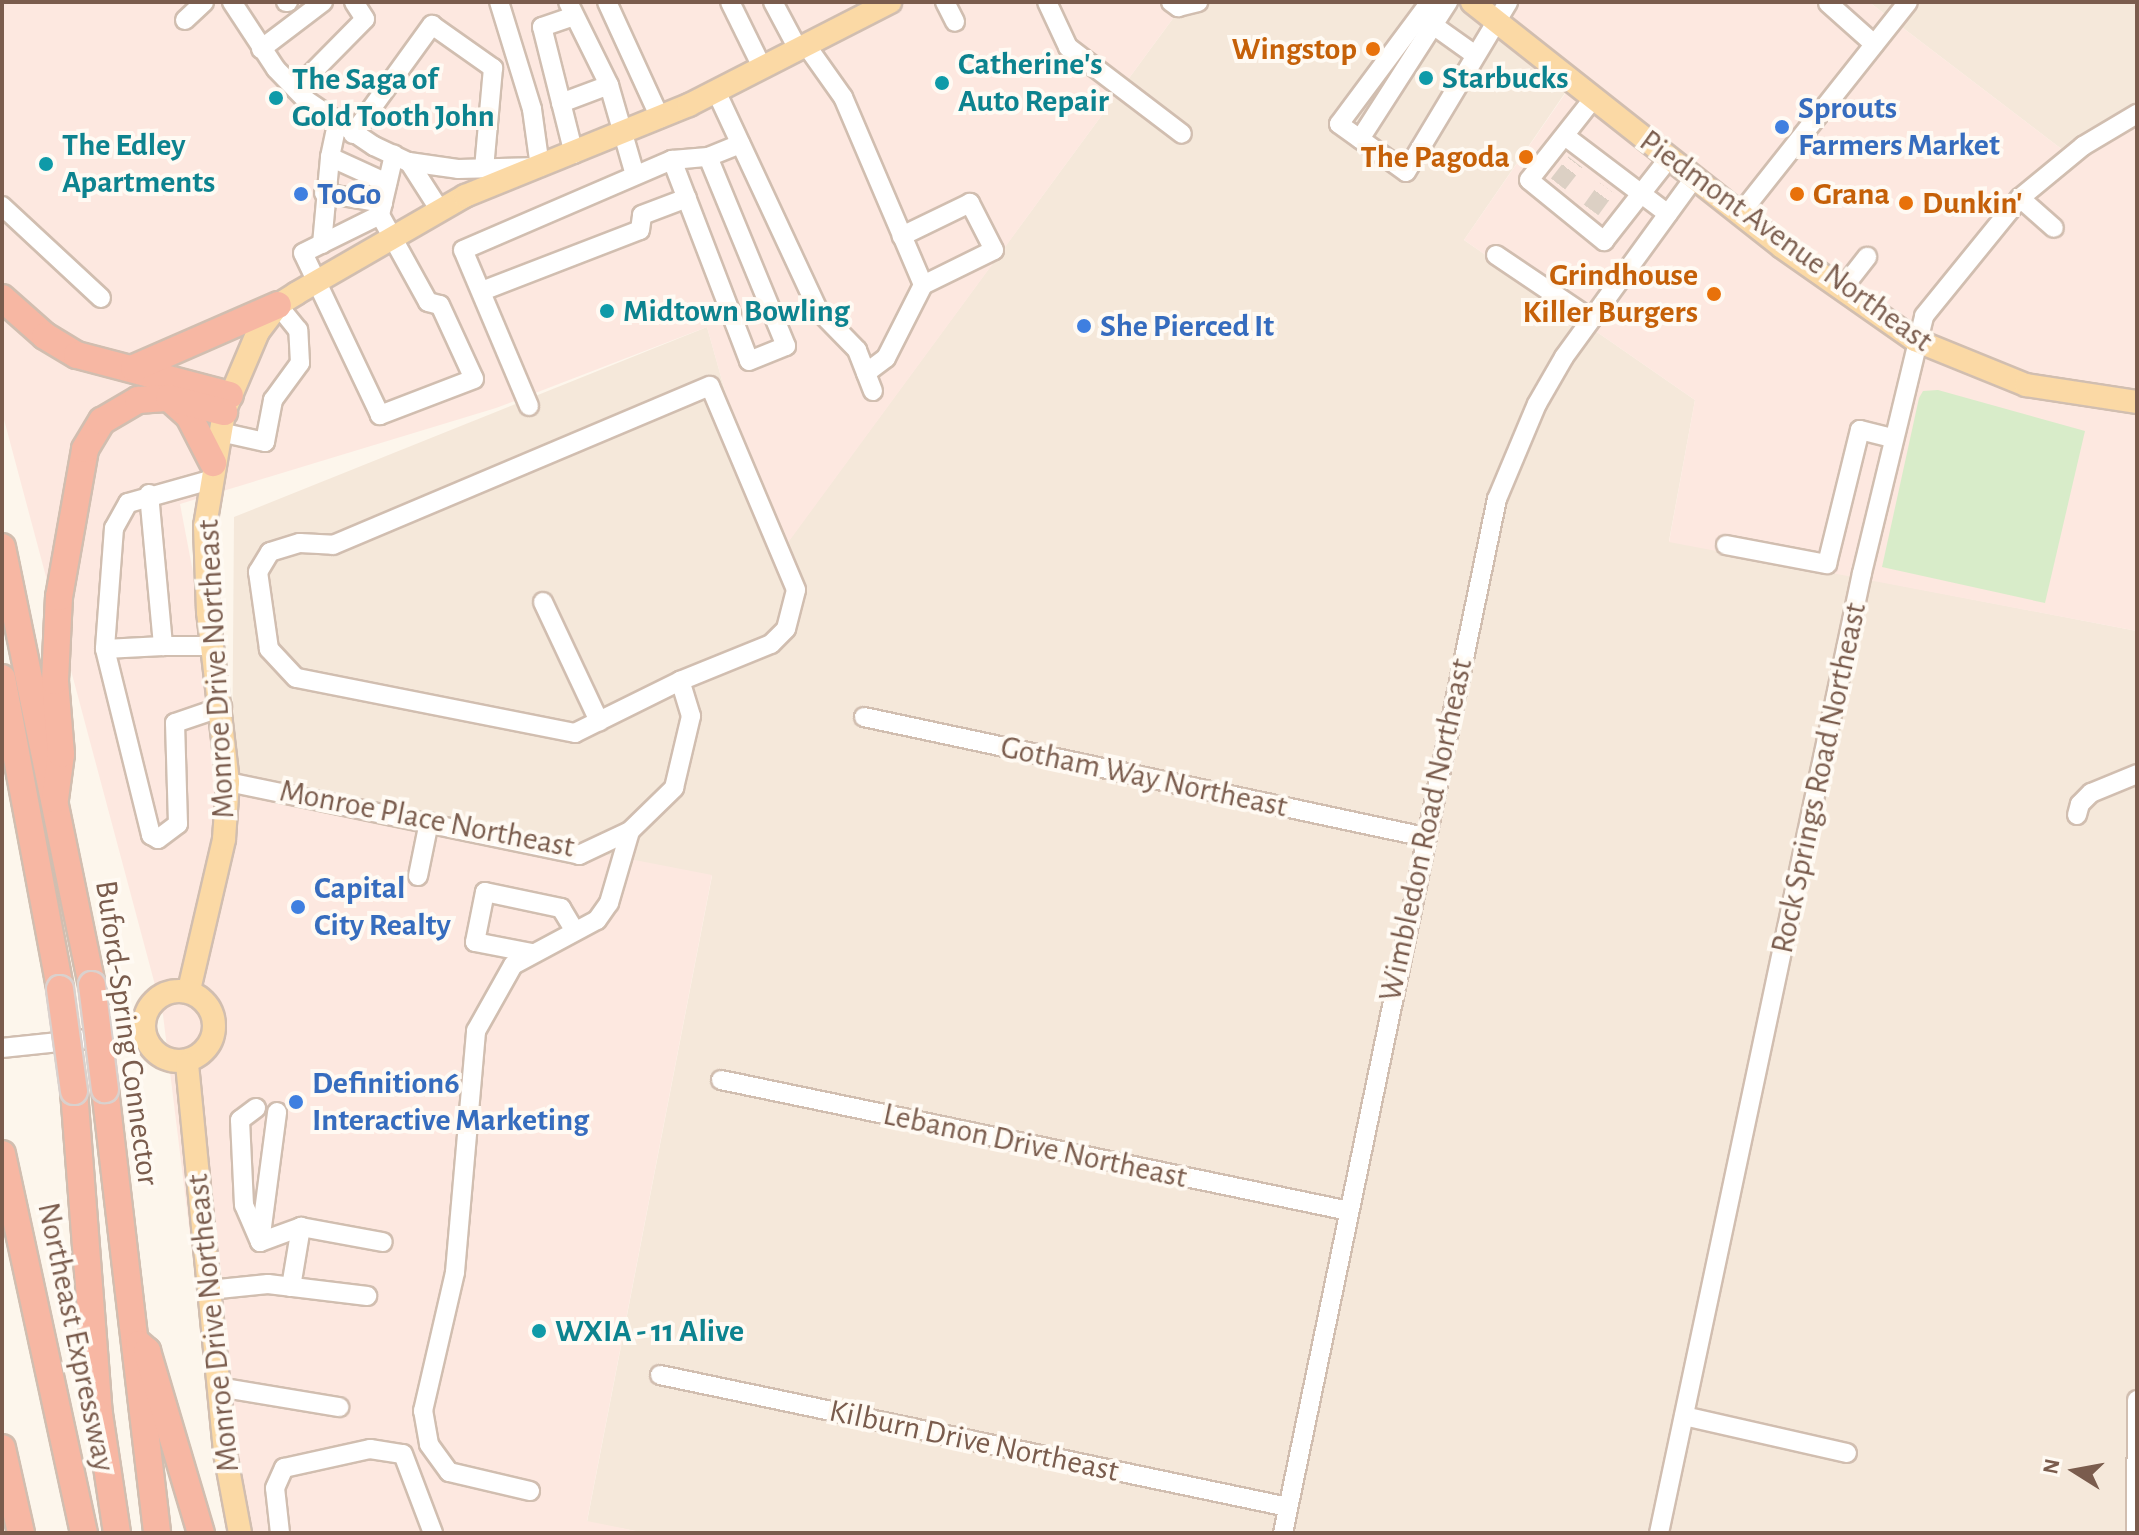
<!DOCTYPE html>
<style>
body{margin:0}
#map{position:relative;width:2139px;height:1535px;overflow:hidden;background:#fdf6ec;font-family:"Alegreya Sans",sans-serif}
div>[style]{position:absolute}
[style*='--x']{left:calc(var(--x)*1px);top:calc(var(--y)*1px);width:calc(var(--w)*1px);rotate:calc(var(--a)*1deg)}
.residential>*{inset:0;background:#f5e8da}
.commercial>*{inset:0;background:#fde8e0}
.green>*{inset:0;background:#d8ecc9}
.minor-tunnel>*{height:18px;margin-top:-9px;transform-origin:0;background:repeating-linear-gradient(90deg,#dcd0c4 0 18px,transparent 0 27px)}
.roads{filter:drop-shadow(2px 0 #d1beb0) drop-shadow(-2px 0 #d1beb0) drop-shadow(0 2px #d1beb0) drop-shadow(0 -2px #d1beb0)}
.minor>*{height:18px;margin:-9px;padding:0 9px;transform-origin:9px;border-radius:9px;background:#fff}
.major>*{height:22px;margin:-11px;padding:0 11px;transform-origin:11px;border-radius:11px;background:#fbd9a5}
.major>.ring{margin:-11px;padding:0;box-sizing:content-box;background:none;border:22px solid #fbd9a5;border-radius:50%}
.highway>*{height:26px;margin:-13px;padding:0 13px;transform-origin:13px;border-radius:13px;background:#f7b7a3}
.bridges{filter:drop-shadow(2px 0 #dad1cd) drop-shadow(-2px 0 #dad1cd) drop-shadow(0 2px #dad1cd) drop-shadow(0 -2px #dad1cd)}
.highway-bridge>*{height:26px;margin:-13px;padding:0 13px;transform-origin:13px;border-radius:13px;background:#f7b7a3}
.dots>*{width:22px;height:22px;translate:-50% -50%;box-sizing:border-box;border:4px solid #fffaf3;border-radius:50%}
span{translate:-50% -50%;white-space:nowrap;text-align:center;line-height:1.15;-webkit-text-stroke:8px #fffaf3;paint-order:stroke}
.food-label{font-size:32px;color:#c56008;font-weight:700}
.right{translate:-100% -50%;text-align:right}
.left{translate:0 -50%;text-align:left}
.culture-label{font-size:32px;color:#0d838f;font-weight:700}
.shop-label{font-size:32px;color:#366cbe;font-weight:700}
.street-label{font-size:32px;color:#7a5c4d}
.frame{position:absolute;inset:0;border:4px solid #7a5c4d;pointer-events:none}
.north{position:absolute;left:2035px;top:1431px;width:80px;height:80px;-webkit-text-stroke:6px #fffaf3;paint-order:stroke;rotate:281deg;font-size:22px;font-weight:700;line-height:32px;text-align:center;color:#7a5c4d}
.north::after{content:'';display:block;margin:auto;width:28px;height:36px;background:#7a5c4d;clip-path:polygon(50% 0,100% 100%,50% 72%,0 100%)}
</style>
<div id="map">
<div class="residential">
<i style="clip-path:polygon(1185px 2px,1477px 2px,1578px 74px,1464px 240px,1695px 400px,1669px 541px,2137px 631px,2137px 1533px,646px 1533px,587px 1522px,712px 876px,232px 782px,234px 517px,707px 327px,773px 562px)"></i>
<i style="clip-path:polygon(1869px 2px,2137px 2px,2137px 115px,2068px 154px)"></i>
</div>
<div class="commercial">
<i style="clip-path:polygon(2px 2px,1185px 2px,773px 563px,707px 327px,496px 408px,180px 504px,233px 782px,712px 875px,587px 1521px,646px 1533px,233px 1533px,224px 1511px,163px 1015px,2px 412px)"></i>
<i style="clip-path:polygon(1477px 2px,1869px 2px,2068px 154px,2137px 115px,2137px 631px,1669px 542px,1695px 400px,1464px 240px,1578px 75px)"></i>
</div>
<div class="green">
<i style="clip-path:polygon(1938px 390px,2085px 431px,2045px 603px,1882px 567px,1919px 398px,1923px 391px)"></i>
</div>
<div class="minor-tunnel">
<i style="--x:1558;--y:184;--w:28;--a:-52"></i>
<i style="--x:1591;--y:210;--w:27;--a:-54"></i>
</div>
<div class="roads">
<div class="minor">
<i style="--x:232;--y:2;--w:80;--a:56.7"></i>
<i style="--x:276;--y:69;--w:43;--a:45.9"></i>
<i style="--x:306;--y:100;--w:82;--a:34.1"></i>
<i style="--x:374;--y:146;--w:38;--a:25"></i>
<i style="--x:409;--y:162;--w:49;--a:8.1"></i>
<i style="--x:458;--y:169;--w:82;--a:-1.4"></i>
<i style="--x:540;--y:167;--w:59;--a:-97.9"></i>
<i style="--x:532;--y:109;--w:112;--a:-107.1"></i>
<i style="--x:286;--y:2;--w:2;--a:0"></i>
<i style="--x:568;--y:2;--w:93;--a:63.7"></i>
<i style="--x:609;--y:85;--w:94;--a:73.9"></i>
<i style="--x:607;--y:2;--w:128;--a:65.4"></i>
<i style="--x:730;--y:2;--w:72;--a:63.8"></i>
<i style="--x:773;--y:2;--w:53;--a:62"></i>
<i style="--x:945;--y:2;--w:22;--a:63"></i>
<i style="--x:1047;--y:2;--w:50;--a:65"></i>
<i style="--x:1068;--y:47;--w:143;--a:37.3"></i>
<i style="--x:1171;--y:2;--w:9;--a:36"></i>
<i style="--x:1178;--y:7;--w:21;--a:-14"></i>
<i style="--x:1430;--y:2;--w:152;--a:126.7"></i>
<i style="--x:1339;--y:124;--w:82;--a:35.6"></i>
<i style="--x:1406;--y:172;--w:198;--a:-59"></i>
<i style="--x:1828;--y:3;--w:62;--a:41.7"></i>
<i style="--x:185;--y:20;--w:26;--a:-43"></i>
<i style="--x:1433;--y:25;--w:52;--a:35.5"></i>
<i style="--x:806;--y:45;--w:64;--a:54.6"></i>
<i style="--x:843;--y:97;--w:204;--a:66.9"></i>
<i style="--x:923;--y:285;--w:79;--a:-26.2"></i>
<i style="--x:994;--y:250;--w:53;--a:-117.1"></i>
<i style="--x:970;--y:203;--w:76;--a:154.1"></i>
<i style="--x:261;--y:49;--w:78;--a:-37.2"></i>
<i style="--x:296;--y:89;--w:98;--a:-45.4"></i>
<i style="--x:365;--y:19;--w:20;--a:-123"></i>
<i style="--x:716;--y:91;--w:242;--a:65"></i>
<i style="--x:818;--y:310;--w:56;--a:45.7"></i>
<i style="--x:857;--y:350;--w:44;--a:68.7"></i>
<i style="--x:1593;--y:99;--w:103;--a:128.3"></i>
<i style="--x:1529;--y:180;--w:97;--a:39.1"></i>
<i style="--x:1604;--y:241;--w:105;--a:-51.9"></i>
<i style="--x:561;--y:103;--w:51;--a:-20.6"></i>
<i style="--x:337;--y:124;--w:34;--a:102"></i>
<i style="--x:330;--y:157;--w:63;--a:24.5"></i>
<i style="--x:353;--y:134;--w:135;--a:-54.1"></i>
<i style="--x:432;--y:25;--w:75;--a:35.2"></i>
<i style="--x:493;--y:68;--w:100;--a:95.1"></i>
<i style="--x:1565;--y:136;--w:129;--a:37.1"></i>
<i style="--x:1360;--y:139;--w:163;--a:-57.3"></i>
<i style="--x:574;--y:154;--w:131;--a:-104.1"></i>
<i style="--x:542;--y:27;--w:34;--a:-19"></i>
<i style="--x:672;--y:160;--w:215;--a:69"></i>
<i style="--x:749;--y:361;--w:40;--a:-22"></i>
<i style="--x:786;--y:346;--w:204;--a:-112.4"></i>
<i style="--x:409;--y:162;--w:56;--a:57.4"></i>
<i style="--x:324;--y:193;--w:60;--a:9.6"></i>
<i style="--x:2020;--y:198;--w:45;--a:41.4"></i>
<i style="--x:2;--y:206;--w:135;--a:42.9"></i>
<i style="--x:1740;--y:214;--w:270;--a:-51.6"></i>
<i style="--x:380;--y:215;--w:99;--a:61.1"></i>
<i style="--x:428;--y:302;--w:12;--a:14"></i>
<i style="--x:440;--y:305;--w:81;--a:65.3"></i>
<i style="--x:474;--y:379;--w:101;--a:159"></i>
<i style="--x:380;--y:415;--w:179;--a:-115.4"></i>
<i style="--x:303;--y:253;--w:86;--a:-26.3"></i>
<i style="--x:380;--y:215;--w:62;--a:-76.9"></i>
<i style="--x:322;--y:244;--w:87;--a:-84.7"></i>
<i style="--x:1496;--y:255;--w:115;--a:34"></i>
<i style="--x:1842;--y:289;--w:41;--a:-52"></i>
<i style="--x:482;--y:291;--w:169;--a:-21.1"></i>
<i style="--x:640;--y:230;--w:15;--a:-82"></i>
<i style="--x:642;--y:215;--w:48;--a:-20.7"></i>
<i style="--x:866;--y:373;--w:25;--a:-37"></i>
<i style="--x:886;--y:358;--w:82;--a:-63.1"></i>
<i style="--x:529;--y:406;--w:169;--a:-112.9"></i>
<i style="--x:463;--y:250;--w:228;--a:-23.3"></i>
<i style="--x:672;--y:160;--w:36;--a:-5"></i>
<i style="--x:708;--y:157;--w:35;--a:-22"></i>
<i style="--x:220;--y:432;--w:46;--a:12.5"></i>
<i style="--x:265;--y:442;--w:43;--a:-79.2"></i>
<i style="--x:273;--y:400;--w:46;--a:-53.9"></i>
<i style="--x:300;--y:363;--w:33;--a:-93"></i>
<i style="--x:298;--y:330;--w:32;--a:-129"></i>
<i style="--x:210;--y:480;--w:85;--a:164.3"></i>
<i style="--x:128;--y:503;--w:29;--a:119"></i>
<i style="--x:114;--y:528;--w:121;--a:94.3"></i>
<i style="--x:105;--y:649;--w:192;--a:76.1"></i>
<i style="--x:151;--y:835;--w:8;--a:30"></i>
<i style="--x:158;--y:839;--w:25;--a:-37"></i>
<i style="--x:178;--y:824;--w:101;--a:-91.7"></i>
<i style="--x:175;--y:723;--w:50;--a:-18.8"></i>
<i style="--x:149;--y:494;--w:153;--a:84.7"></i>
<i style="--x:163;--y:646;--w:50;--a:0"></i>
<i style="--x:1726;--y:545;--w:103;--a:10.7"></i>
<i style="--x:1827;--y:564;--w:138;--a:-76.2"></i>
<i style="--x:1860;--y:430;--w:33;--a:14"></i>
<i style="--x:543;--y:602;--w:132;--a:64.8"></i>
<i style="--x:105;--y:649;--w:58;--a:-3"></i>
<i style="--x:864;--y:717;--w:574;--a:12.07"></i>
<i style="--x:228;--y:782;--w:359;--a:11.7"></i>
<i style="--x:579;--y:855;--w:56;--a:-25.2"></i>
<i style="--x:630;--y:831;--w:62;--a:-44.3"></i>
<i style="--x:674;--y:788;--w:74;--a:-76.7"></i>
<i style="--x:691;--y:716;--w:37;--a:-107"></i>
<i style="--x:680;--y:681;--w:117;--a:153.7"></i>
<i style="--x:575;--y:733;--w:284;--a:-168.8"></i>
<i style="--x:296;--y:678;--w:40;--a:-133"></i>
<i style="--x:269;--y:649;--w:78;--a:-98.1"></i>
<i style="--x:258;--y:572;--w:23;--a:-59"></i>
<i style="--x:270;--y:552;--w:31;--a:-17"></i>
<i style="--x:300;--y:543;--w:33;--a:3"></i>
<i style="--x:333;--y:545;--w:409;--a:-22.9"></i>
<i style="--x:710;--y:386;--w:221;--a:67.1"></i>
<i style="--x:796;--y:590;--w:40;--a:104.4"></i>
<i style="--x:786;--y:629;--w:21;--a:135"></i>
<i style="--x:771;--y:644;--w:98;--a:157.9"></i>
<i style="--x:2077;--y:815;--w:11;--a:-75"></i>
<i style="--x:2080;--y:804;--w:16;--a:-45"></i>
<i style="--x:2091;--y:793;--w:50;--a:-22.4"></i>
<i style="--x:418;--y:876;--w:55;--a:-78.5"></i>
<i style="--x:532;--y:953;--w:58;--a:-169.1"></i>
<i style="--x:475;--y:942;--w:51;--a:-78.7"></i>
<i style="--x:485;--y:892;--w:78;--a:11.9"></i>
<i style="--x:561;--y:908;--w:27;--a:59"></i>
<i style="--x:2;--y:1048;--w:144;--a:-6"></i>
<i style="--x:721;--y:1080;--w:642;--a:11.78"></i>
<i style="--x:256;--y:1108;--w:20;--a:143"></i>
<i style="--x:240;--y:1120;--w:85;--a:87.3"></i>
<i style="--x:244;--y:1205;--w:40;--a:66.6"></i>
<i style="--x:260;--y:1242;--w:131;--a:-82.5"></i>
<i style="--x:260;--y:1242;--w:44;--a:-20.1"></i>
<i style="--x:291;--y:1287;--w:61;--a:-80.5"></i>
<i style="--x:301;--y:1227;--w:83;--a:10.4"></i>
<i style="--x:209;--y:1290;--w:59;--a:-5.8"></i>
<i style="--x:268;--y:1284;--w:100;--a:6.9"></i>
<i style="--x:660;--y:1375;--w:642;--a:11.87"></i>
<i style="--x:219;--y:1387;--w:122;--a:9.5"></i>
<i style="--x:1684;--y:1416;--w:167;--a:12.8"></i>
<i style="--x:530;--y:1491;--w:83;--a:-166.8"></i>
<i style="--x:449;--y:1472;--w:34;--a:-126"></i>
<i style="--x:429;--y:1444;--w:34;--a:-100"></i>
<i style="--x:423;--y:1411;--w:143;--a:-77"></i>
<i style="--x:455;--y:1272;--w:242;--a:-85"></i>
<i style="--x:476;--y:1031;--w:76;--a:-60.7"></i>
<i style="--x:513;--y:965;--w:95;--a:-28.2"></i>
<i style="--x:597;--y:920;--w:21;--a:-55"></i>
<i style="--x:609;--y:903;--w:75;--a:-73.7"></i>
<i style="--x:280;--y:1533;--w:45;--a:-96.3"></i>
<i style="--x:275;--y:1488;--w:22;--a:-66"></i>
<i style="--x:284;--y:1468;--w:88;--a:-12.5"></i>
<i style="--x:370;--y:1449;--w:33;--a:9"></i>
<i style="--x:403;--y:1454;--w:85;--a:69.2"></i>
<i style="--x:1283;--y:1533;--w:1056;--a:-78.31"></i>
<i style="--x:1497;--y:499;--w:103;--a:-67.2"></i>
<i style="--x:1537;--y:404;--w:54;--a:-60.1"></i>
<i style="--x:1564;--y:357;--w:221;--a:-54"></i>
<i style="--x:1659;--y:1533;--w:981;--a:-78.06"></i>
<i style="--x:1862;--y:573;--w:264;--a:-76.4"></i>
<i style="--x:1924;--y:316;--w:152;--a:-50.9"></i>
<i style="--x:2020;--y:198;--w:82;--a:-39.5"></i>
<i style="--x:2083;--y:146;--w:63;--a:-30.7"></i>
<i style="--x:2136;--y:1533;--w:133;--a:-89.6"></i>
</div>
<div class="major">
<i style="--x:1472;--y:2;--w:395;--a:38.3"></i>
<i style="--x:1782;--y:247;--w:162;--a:35"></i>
<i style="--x:1915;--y:340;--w:120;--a:22.1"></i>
<i style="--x:2026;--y:385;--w:112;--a:8.7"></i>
<i style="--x:189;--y:990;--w:155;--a:-76.9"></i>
<i style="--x:224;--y:839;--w:57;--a:-86"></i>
<i style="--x:228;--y:782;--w:171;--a:-96.7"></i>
<i style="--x:208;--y:612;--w:86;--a:-92"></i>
<i style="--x:205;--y:526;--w:116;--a:-80.5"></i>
<i style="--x:224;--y:412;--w:87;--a:-67"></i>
<i style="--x:258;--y:332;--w:34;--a:-53"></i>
<i style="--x:278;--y:305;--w:22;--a:-32"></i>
<i style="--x:297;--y:293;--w:194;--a:-30"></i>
<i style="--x:465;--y:196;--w:242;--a:-22.1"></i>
<i style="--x:689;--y:105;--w:226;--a:-27.1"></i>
<i class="ring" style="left:144px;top:991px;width:48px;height:48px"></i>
<i style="--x:187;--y:1064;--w:391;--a:84.4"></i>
<i style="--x:225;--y:1453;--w:81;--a:79.4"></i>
</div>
<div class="highway">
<i style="--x:2;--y:298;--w:57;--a:41.5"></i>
<i style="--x:45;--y:336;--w:37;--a:31"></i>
<i style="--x:77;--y:355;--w:158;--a:14.7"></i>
<i style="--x:134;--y:368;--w:157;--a:-23.6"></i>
<i style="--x:169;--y:398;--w:27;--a:42"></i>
<i style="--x:189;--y:416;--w:53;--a:62.9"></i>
<i style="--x:2;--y:547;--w:447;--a:78.4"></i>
<i style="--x:2;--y:678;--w:316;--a:79.4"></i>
<i style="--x:55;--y:799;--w:45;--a:-82.4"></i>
<i style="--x:61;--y:754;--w:73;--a:-94.7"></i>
<i style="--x:55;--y:681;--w:84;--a:-87.3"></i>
<i style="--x:59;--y:597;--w:150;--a:-80"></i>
<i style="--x:85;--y:449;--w:33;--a:-59"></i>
<i style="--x:102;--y:421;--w:42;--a:-30.3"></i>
<i style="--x:138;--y:400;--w:31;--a:-4"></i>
<i style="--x:169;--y:398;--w:57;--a:14.3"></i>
<i style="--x:105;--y:1089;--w:447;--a:83.3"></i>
<i style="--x:74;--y:1091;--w:324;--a:85.6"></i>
<i style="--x:99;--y:1414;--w:120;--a:81.4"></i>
<i style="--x:2;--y:1154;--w:388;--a:77.8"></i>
<i style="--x:139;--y:1344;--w:11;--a:41"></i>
<i style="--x:147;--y:1351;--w:190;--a:73.5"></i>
<i style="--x:2;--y:1448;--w:87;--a:77.4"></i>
</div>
</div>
<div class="bridges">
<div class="highway-bridge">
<i style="--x:92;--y:985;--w:105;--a:82.9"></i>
<i style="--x:60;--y:989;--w:103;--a:82.2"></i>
</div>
</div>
<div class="dots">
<i style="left:1373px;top:49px;background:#e8710a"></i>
<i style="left:1426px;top:78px;background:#0f9aa8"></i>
<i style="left:942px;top:83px;background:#0f9aa8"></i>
<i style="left:276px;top:98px;background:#0f9aa8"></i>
<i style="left:1782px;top:127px;background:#3f7fe0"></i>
<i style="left:1526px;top:157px;background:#e8710a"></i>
<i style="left:46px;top:164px;background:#0f9aa8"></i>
<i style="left:301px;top:194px;background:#3f7fe0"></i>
<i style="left:1797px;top:194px;background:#e8710a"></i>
<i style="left:1906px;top:203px;background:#e8710a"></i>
<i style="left:1714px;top:294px;background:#e8710a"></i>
<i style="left:607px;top:311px;background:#0f9aa8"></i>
<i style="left:1084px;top:326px;background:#3f7fe0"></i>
<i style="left:298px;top:907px;background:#3f7fe0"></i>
<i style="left:296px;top:1102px;background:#3f7fe0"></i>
<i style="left:539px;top:1331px;background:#0f9aa8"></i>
</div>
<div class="food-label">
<span class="right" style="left:1357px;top:49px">Wingstop</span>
<span class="right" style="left:1510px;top:157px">The Pagoda</span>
<span class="left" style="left:1813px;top:194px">Grana</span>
<span class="left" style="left:1922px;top:203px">Dunkin'</span>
<span class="right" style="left:1698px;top:294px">Grindhouse<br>Killer Burgers</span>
</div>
<div class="culture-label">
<span class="left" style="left:958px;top:83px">Catherine's<br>Auto Repair</span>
<span class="left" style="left:1442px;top:78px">Starbucks</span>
<span class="left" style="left:292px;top:98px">The Saga of<br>Gold Tooth John</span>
<span class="left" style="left:62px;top:164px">The Edley<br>Apartments</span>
<span class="left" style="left:623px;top:311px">Midtown Bowling</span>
<span class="left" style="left:555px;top:1331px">WXIA - 11 Alive</span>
</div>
<div class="shop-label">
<span class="left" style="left:1798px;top:127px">Sprouts<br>Farmers Market</span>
<span class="left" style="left:317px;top:194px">ToGo</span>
<span class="left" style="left:1100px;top:326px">She Pierced It</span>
<span class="left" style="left:314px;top:907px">Capital<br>City Realty</span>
<span class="left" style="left:312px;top:1102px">Definition6<br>Interactive Marketing</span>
</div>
<div class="street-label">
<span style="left:1786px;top:241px;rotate:36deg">Piedmont Avenue Northeast</span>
<span style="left:216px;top:669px;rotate:-93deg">Monroe Drive Northeast</span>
<span style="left:1144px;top:777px;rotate:12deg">Gotham Way Northeast</span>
<span style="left:1819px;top:778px;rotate:-78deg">Rock Springs Road Northeast</span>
<span style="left:427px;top:819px;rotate:11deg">Monroe Place Northeast</span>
<span style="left:1426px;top:830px;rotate:-78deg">Wimbledon Road Northeast</span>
<span style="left:127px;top:1033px;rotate:82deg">Buford-Spring Connector</span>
<span style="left:1035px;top:1146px;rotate:12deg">Lebanon Drive Northeast</span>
<span style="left:213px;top:1323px;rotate:-96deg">Monroe Drive Northeast</span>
<span style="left:76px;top:1337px;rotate:78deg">Northeast Expressway</span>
<span style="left:974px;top:1441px;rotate:12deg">Kilburn Drive Northeast</span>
</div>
<div class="frame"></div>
<div class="north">N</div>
</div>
